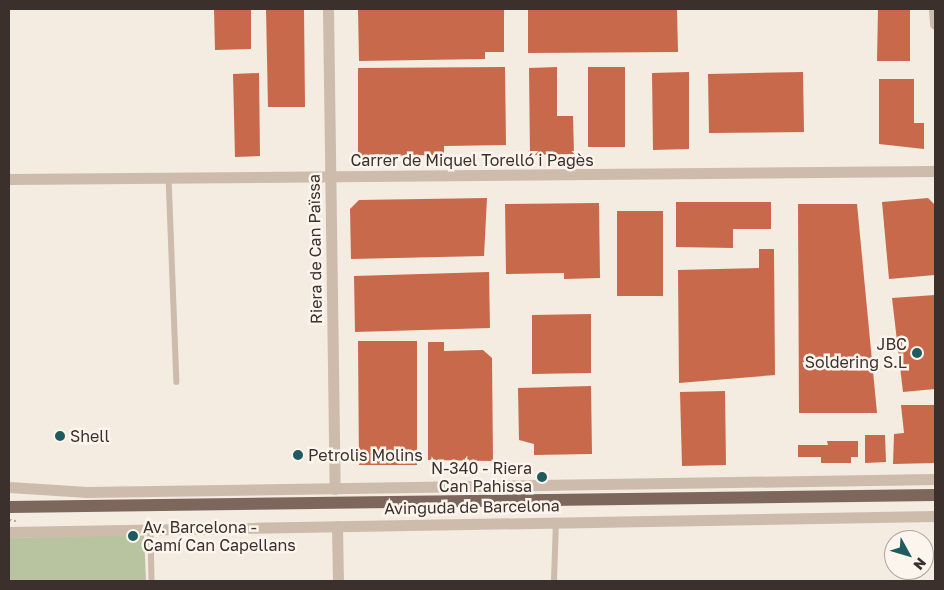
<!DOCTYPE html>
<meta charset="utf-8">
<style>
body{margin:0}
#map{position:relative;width:944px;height:590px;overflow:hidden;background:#f4ebe1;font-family:"Golos Text",sans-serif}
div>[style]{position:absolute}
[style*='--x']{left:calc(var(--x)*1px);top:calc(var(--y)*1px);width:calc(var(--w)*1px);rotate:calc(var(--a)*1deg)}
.green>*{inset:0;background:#b8c4a0}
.building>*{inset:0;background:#c8694b}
.path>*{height:2px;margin-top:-1px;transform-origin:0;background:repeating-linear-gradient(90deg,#b9a596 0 2.5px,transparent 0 5px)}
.lane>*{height:5.5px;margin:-2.75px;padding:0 2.75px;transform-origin:2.75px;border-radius:2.75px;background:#cdbbac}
.street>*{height:11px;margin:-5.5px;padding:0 5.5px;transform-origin:5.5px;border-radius:5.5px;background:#cdbbac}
.primary>*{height:12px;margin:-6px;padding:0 6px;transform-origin:6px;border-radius:6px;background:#7d675c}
.dots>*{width:14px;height:14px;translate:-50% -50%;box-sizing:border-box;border:2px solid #fbf5ee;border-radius:50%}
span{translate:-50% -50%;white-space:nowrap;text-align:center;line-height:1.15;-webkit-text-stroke:5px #fbf5ee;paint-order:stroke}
.street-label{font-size:16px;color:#3b302b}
.poi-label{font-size:16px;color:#3b302b}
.right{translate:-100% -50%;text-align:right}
.left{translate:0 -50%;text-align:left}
.frame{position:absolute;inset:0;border:10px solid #3b302b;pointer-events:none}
.north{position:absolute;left:884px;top:530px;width:50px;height:50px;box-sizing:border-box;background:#fbf5ee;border:1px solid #aea6a0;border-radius:50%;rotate:129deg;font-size:14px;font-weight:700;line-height:20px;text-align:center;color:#3b302b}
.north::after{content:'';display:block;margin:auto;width:18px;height:22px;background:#1f5a5e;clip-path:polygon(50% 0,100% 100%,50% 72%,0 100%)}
</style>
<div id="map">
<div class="green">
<i style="clip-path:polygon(144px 534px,146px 581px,9px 581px,9px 538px)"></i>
</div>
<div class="building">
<i style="clip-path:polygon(214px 9px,251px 9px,251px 49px,215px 50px)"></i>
<i style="clip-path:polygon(266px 9px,304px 9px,305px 107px,268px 107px)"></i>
<i style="clip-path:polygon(358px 9px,504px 9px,504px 52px,485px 52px,485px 59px,359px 61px)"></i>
<i style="clip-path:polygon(528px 9px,677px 9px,678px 52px,528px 53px)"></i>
<i style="clip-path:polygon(878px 9px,910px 9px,910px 61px,877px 61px)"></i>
<i style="clip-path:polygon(505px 67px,506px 145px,444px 146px,444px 155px,358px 156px,358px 68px)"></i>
<i style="clip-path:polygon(557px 67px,557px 116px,573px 116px,574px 154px,530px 155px,529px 68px)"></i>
<i style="clip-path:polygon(588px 67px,625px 67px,625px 147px,588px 147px)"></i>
<i style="clip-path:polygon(689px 72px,689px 149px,653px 150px,652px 73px)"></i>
<i style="clip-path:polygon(803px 72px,804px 132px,709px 133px,708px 74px)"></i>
<i style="clip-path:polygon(259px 73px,260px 156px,235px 157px,233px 74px)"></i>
<i style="clip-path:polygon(879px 79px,914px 79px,914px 123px,924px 123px,924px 149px,879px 144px)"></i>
<i style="clip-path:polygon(487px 198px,484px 256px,351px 259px,350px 209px,359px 200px)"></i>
<i style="clip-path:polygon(928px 198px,934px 204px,935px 275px,889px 279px,882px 202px)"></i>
<i style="clip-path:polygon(676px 202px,771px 202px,771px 229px,733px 229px,733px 248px,676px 247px)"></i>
<i style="clip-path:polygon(599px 203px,600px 278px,564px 279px,564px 273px,506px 274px,505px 204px)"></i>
<i style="clip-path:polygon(798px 204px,857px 204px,877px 413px,799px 413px)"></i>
<i style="clip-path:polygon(617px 211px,663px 211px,663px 296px,617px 296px)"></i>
<i style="clip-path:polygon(759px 249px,774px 249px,775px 375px,679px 383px,678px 270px,759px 268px)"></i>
<i style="clip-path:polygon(489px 272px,490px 328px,355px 332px,354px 276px)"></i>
<i style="clip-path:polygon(935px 295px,935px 389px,903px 392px,892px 298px)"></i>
<i style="clip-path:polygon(591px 314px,591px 373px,532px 374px,532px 315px)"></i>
<i style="clip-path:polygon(358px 341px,417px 341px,417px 465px,359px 465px)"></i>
<i style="clip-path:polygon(428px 342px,444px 342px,444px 351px,483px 350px,492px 358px,493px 461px,428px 460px)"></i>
<i style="clip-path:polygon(591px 386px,592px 454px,534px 455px,534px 444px,519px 440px,518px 388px)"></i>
<i style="clip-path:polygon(725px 391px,726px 465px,682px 466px,680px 392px)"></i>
<i style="clip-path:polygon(901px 405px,935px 405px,935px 463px,893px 464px,894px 434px,904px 433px)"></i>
<i style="clip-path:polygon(865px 435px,885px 435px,886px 462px,865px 463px)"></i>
<i style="clip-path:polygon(827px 441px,858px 441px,858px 457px,851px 457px,851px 463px,821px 463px,821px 457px,798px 457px,798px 445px,828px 445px)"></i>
</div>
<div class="path">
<i style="--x:9;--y:520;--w:7;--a:8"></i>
</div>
<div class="lane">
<i style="--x:169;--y:177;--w:205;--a:87.8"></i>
<i style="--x:151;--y:529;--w:52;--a:88.9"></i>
<i style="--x:554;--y:581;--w:59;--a:-88.1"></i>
</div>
<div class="street">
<i style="--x:328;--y:9;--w:480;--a:89.2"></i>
<i style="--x:934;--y:9;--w:15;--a:86"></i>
<i style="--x:9;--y:179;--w:926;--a:-0.49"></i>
<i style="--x:9;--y:487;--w:78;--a:3.7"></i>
<i style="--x:87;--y:492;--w:848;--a:-0.88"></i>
<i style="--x:337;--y:526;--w:55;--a:89"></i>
<i style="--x:9;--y:532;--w:926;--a:-0.99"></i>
</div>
<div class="primary">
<i style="--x:9;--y:507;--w:926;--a:-0.74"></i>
</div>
<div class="dots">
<i style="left:917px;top:353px;background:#1f5a5e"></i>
<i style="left:60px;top:436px;background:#1f5a5e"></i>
<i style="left:298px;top:455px;background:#1f5a5e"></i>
<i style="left:542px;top:477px;background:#1f5a5e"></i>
<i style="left:133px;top:536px;background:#1f5a5e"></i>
</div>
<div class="street-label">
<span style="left:472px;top:160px">Carrer de Miquel Torelló i Pagès</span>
<span style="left:315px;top:249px;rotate:-91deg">Riera de Can Païssa</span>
<span style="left:472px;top:507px;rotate:-1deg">Avinguda de Barcelona</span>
</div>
<div class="poi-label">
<span class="right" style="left:907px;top:353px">JBC<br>Soldering S.L</span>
<span class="left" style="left:70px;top:436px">Shell</span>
<span class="left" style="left:308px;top:455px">Petrolis Molins</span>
<span class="right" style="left:532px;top:477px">N-340 - Riera<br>Can Pahissa</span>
<span class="left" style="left:143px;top:536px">Av. Barcelona -<br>Camí Can Capellans</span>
</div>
<div class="frame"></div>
<div class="north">N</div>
</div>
